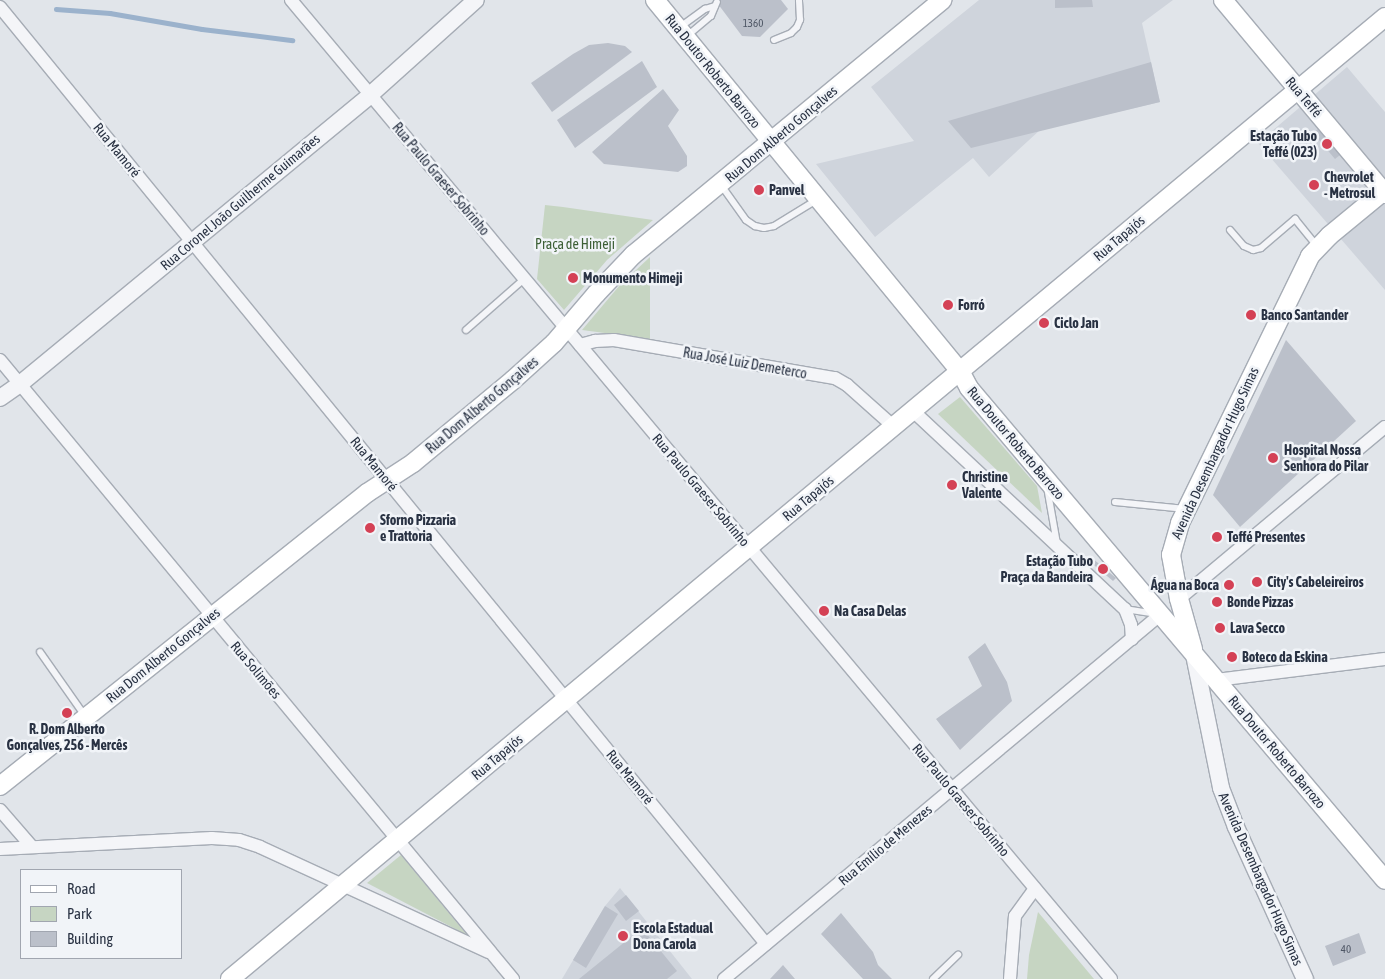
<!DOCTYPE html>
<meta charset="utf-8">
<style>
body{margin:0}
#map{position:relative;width:1385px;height:979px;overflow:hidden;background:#e1e5ea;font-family:"Asap Condensed",sans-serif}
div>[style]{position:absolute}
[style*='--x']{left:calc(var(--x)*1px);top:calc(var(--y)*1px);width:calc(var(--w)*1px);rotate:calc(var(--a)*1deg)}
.built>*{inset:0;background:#cfd4dc}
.green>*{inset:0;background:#c6d5c2}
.stream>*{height:4.5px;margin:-2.25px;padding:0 2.25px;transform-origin:2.25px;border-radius:2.25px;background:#9bb2cc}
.building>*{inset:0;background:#bbc0ca}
.roads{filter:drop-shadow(1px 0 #a6acb5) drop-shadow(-1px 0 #a6acb5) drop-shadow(0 1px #a6acb5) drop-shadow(0 -1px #a6acb5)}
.service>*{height:6px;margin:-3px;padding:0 3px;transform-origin:3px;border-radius:3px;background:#f4f5f8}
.minor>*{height:12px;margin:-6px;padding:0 6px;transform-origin:6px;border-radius:6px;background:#f4f5f8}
.tertiary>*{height:16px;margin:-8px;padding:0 8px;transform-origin:8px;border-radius:8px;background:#f4f5f8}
.secondary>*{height:18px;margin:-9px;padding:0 9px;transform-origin:9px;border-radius:9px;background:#fff}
.dots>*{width:14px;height:14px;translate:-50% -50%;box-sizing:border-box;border:2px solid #f1f4f8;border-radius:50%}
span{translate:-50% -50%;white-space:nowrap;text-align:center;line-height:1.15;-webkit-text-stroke:5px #f1f4f8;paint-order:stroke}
.number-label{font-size:11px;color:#4e5665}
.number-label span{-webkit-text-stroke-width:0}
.street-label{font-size:14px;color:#293243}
.poi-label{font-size:14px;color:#293243;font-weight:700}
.right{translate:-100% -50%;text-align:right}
.left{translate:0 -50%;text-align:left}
.park-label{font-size:14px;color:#3c5f35}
.legend{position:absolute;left:20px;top:869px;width:162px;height:90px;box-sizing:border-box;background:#f1f4f8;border:1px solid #a1a6b0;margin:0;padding:6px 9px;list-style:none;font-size:15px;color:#293243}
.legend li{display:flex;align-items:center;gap:10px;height:25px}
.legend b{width:25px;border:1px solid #a1a6b0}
</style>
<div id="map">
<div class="built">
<i style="clip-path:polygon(979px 0,1173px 0,1142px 23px,1160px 102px,1040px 130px,989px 177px,973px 158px,875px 237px,816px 164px,914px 141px,871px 87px)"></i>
<i style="clip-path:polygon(1347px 67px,1385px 112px,1385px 290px,1258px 143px)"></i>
<i style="clip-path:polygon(620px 888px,692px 979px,562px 979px,605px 906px)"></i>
</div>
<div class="green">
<i style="clip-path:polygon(545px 205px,563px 207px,653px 220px,607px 260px,564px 310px,537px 279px)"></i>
<i style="clip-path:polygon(650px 257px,650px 339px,582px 330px,620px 285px)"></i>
<i style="clip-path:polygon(960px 397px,1037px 486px,1042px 513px,938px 414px)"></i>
<i style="clip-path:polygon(401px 855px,467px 935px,367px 883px)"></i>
<i style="clip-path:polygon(1038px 912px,1094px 979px,1027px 979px,1029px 955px)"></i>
</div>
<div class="stream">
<i style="--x:56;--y:9;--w:54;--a:4.2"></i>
<i style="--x:110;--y:13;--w:93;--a:9.9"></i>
<i style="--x:202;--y:29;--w:91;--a:7"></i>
</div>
<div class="building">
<i style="clip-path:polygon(715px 0,781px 0,788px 9px,760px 37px,742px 36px)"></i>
<i style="clip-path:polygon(1055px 0,1092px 0,1093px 7px,1055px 8px)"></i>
<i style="clip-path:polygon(608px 43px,625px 46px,632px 52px,552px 112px,531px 83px,573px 54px,589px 45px)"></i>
<i style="clip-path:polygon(642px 61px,657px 87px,575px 148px,557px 120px)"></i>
<i style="clip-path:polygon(1151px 62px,1160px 102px,971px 148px,948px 121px)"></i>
<i style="clip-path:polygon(663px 89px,679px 110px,668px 126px,687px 156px,687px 166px,678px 172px,604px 164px,592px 152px)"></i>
<i style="clip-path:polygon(1318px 129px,1340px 155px,1335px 159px,1313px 133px)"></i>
<i style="clip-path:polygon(1286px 340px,1356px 421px,1240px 527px,1213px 495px)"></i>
<i style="clip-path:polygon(1092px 558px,1116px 578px,1113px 581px,1089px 561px)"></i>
<i style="clip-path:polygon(985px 643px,1007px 682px,1012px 701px,960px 750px,936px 719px,982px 686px,968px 657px)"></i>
<i style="clip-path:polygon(626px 895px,639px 911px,626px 921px,614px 905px)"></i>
<i style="clip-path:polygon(605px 906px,618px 914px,586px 968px,573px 960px)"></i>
<i style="clip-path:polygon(841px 913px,873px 952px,878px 965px,892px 979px,863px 979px,821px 934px)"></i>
<i style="clip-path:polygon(642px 928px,677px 971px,667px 979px,579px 979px)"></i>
<i style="clip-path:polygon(1359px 933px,1366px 953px,1333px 966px,1325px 946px)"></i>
<i style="clip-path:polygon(783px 965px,795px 979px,770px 979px)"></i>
</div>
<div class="roads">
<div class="service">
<i style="--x:680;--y:27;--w:31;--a:-36"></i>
<i style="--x:705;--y:9;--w:10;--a:-17"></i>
<i style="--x:687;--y:36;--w:31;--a:-40"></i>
<i style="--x:711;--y:16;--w:15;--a:-67"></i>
<i style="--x:774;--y:40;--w:18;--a:-22"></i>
<i style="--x:791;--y:33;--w:8;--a:-45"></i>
<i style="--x:797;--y:27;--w:8;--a:-67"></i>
<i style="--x:800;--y:20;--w:20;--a:-93"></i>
<i style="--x:721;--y:185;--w:43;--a:54.5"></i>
<i style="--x:746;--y:220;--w:11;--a:34"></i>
<i style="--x:755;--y:226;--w:9;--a:13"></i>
<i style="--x:764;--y:228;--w:10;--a:-11"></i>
<i style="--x:774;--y:226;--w:52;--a:-31.5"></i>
<i style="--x:1230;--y:230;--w:21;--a:49"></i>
<i style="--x:1244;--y:246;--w:10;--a:24"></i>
<i style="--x:1253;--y:250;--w:8;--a:-14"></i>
<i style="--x:1261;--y:248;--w:45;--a:-40.5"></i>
<i style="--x:1295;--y:219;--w:35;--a:51"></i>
<i style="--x:466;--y:330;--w:77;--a:-41.3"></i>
<i style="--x:1047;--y:487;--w:58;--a:80"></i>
<i style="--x:1115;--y:502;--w:71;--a:5.6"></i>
<i style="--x:1125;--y:609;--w:31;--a:9"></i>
<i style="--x:40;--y:652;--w:78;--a:54.9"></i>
<i style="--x:933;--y:979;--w:35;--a:-44"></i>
</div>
<div class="minor">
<i style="--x:291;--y:0;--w:1277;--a:50.05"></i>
<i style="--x:0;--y:7;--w:1210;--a:50.73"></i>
<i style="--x:580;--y:345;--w:16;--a:-15"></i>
<i style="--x:595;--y:341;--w:19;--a:-3"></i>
<i style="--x:614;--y:340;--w:224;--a:9.8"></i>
<i style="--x:835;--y:378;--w:14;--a:30"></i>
<i style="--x:847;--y:385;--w:62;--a:41.7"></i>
<i style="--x:0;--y:360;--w:804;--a:50.35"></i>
<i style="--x:912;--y:410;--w:291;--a:43.1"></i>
<i style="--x:1125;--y:609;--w:17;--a:69"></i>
<i style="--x:1131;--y:625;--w:14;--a:86"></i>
<i style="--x:1179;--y:599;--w:268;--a:-39.9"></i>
<i style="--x:1216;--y:680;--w:170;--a:-7.1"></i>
<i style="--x:0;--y:810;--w:49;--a:49.1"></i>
<i style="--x:0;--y:849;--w:212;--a:-3"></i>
<i style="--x:212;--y:838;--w:27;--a:4"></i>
<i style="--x:239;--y:840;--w:22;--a:18"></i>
<i style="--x:260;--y:847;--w:251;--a:24.7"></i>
<i style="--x:724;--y:979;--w:568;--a:-39.86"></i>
<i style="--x:1010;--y:979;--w:63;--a:-85.5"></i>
<i style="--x:1015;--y:916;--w:34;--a:-54"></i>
</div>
<div class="tertiary">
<i style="--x:0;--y:398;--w:24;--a:-35"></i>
<i style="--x:20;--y:384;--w:454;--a:-39.5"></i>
<i style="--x:370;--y:95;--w:142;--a:-41.9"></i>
<i style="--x:1194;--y:655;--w:136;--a:78.5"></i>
<i style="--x:1221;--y:788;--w:42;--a:69"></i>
<i style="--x:1236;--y:827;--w:167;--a:65.6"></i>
</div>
<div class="secondary">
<i style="--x:655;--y:0;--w:480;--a:50.6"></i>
<i style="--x:960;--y:371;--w:19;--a:62"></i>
<i style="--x:969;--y:388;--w:644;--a:49.78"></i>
<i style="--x:1223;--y:0;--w:253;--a:50.1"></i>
<i style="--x:1193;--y:649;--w:52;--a:-105.6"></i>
<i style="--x:1179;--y:599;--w:45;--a:-100.3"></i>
<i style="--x:1171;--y:555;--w:33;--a:-74"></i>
<i style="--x:1180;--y:523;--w:297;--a:-64"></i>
<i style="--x:1310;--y:256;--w:28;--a:-46"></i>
<i style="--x:1329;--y:236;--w:72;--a:-39.4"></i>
<i style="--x:0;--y:786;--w:470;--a:-38.6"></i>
<i style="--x:367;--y:493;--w:55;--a:-33.1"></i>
<i style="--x:413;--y:463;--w:130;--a:-39.7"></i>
<i style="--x:513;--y:380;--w:55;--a:-42.1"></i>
<i style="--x:554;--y:343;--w:65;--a:-49.4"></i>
<i style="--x:596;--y:294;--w:54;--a:-46.5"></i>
<i style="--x:633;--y:255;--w:401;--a:-39.5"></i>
<i style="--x:230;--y:979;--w:1503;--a:-39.79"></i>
</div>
</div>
<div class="dots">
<i style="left:1327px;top:144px;background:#d44155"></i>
<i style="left:1314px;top:185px;background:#d44155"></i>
<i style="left:759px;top:190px;background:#d44155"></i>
<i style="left:573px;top:278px;background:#d44155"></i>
<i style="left:948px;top:305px;background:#d44155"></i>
<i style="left:1251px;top:315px;background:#d44155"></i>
<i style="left:1044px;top:323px;background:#d44155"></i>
<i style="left:1273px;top:458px;background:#d44155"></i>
<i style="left:952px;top:485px;background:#d44155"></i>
<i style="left:370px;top:528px;background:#d44155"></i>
<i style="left:1217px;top:537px;background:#d44155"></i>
<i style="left:1103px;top:569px;background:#d44155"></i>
<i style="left:1257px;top:582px;background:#d44155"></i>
<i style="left:1229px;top:585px;background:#d44155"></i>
<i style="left:1217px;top:602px;background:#d44155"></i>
<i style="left:824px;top:611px;background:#d44155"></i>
<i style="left:1220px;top:628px;background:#d44155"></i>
<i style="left:1232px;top:657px;background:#d44155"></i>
<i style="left:67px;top:713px;background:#d44155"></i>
<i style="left:623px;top:936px;background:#d44155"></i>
</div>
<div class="number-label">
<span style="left:753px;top:23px">1360</span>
<span style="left:1346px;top:949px">40</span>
</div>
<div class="street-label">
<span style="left:713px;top:71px;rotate:51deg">Rua Doutor Roberto Barrozo</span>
<span style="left:1304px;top:97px;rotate:50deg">Rua Teffé</span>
<span style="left:781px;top:134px;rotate:-40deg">Rua Dom Alberto Gonçalves</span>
<span style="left:117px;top:150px;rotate:51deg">Rua Mamoré</span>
<span style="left:441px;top:179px;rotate:50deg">Rua Paulo Graeser Sobrinho</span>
<span style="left:240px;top:202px;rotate:-40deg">Rua Coronel João Guilherme Guimarães</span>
<span style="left:1119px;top:238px;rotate:-40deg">Rua Tapajós</span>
<span style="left:745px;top:363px;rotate:10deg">Rua José Luiz Demeterco</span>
<span style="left:482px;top:405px;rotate:-40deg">Rua Dom Alberto Gonçalves</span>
<span style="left:1016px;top:443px;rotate:50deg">Rua Doutor Roberto Barrozo</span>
<span style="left:1215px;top:453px;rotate:-65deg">Avenida Desembargador Hugo Simas</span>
<span style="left:374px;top:464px;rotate:51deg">Rua Mamoré</span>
<span style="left:701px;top:490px;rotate:50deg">Rua Paulo Graeser Sobrinho</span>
<span style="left:808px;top:498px;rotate:-40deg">Rua Tapajós</span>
<span style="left:163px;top:655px;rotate:-39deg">Rua Dom Alberto Gonçalves</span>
<span style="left:256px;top:670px;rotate:50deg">Rua Solimões</span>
<span style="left:1277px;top:752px;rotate:50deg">Rua Doutor Roberto Barrozo</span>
<span style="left:497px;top:757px;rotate:-40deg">Rua Tapajós</span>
<span style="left:630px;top:777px;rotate:51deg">Rua Mamoré</span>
<span style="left:961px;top:800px;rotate:50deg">Rua Paulo Graeser Sobrinho</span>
<span style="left:885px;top:845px;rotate:-40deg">Rua Emílio de Menezes</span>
<span style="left:1261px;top:879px;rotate:66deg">Avenida Desembargador Hugo Simas</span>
</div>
<div class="poi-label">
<span class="right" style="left:1317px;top:144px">Estação Tubo<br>Teffé (023)</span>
<span class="left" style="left:1324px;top:185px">Chevrolet<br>- Metrosul</span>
<span class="left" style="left:769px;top:190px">Panvel</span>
<span class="left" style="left:583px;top:278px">Monumento Himeji</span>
<span class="left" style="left:958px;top:305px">Forró</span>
<span class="left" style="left:1261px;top:315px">Banco Santander</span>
<span class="left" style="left:1054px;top:323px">Ciclo Jan</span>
<span class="left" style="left:1284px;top:458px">Hospital Nossa<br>Senhora do Pilar</span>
<span class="left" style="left:962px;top:485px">Christine<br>Valente</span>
<span class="left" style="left:380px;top:528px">Sforno Pizzaria<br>e Trattoria</span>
<span class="left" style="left:1227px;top:537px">Teffé Presentes</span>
<span class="right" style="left:1093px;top:569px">Estação Tubo<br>Praça da Bandeira</span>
<span class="left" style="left:1267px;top:582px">City's Cabeleireiros</span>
<span class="right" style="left:1219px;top:585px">Água na Boca</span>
<span class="left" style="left:1227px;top:602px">Bonde Pizzas</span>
<span class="left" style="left:834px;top:611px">Na Casa Delas</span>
<span class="left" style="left:1230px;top:628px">Lava Secco</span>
<span class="left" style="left:1242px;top:657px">Boteco da Eskina</span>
<span style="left:67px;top:737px">R. Dom Alberto<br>Gonçalves, 256 - Mercês</span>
<span class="left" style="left:633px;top:936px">Escola Estadual<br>Dona Carola</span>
</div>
<div class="park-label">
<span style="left:575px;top:244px">Praça de Himeji</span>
</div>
<ul class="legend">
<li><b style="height:6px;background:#fff"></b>Road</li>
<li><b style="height:14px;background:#c6d5c2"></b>Park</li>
<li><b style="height:14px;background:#bbc0ca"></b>Building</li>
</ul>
</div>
